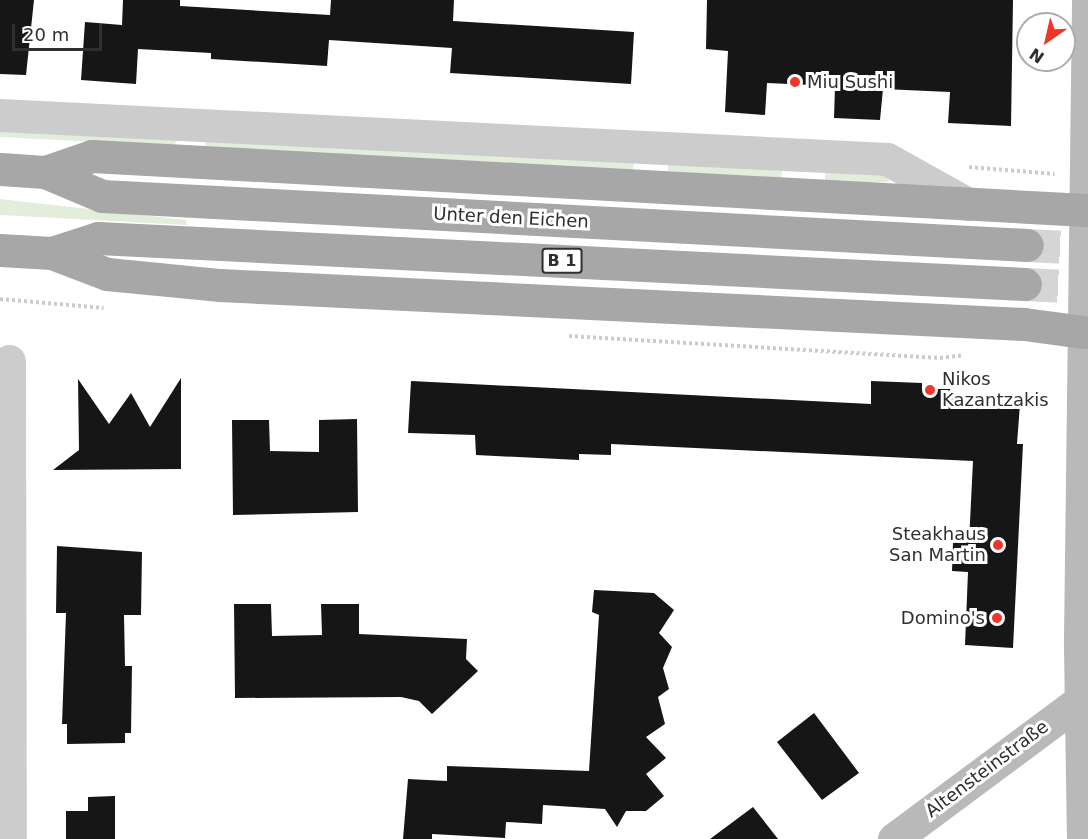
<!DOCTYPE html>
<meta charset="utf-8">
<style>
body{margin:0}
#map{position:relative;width:1088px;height:839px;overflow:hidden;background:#fff;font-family:"DejaVu Sans",sans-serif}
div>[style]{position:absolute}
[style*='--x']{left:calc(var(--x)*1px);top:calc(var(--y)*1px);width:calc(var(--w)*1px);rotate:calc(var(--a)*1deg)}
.green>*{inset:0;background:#e3eddc}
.building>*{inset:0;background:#161616}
.primary-tunnel>*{height:33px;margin-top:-16.5px;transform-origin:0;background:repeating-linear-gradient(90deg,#d5d5d5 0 33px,transparent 0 49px)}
.path>*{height:4px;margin-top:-2px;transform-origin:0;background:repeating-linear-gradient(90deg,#ccc 0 3px,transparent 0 6px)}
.street>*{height:33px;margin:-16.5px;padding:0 16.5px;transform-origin:16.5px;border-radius:16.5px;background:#ccc}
.secondary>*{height:33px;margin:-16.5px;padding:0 16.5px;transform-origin:16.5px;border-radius:16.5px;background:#b9b9b9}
.primary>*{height:33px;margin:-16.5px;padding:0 16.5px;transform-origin:16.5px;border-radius:16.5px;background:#a7a7a7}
.dots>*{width:16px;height:16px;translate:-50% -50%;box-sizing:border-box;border:3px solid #fff;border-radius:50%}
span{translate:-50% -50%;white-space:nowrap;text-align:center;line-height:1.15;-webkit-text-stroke:6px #fff;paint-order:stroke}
.shield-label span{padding:2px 4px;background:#fff;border:2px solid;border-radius:4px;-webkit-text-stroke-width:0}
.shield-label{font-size:16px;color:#2f2f2f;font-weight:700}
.poi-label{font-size:18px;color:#2f2f2f}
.left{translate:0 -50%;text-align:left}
.right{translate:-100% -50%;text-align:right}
.street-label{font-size:18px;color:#2f2f2f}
.north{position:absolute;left:1016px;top:12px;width:60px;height:60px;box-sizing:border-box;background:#fff;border:2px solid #acacac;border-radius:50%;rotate:214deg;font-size:16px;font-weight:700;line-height:24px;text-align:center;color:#2f2f2f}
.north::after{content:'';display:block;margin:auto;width:21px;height:27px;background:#ee3629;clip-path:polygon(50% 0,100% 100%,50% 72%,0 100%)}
.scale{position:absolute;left:12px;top:24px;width:90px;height:27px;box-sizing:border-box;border:3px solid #2f2f2f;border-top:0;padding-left:8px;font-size:18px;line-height:21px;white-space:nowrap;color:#2f2f2f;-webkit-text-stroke:4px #fff;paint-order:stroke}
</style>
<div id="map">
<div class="green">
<i style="clip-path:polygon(0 126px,179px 138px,173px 146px,0 137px)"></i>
<i style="clip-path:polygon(205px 140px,634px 162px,633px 170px,206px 147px)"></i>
<i style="clip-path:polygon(668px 164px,803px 166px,803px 172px,782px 171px,781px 181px,668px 171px)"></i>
<i style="clip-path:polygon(815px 167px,889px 175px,889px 182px,825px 183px,825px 173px,815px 172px)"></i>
<i style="clip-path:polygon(0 199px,186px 220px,187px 225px,0 215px)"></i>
</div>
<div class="building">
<i style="clip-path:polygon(0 0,34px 0,26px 75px,0 74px)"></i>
<i style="clip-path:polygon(123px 0,180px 0,180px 6px,330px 15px,331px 0,454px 0,453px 21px,634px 32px,631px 84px,450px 73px,452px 48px,329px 40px,327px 66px,211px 59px,211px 53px,138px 49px,136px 84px,81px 80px,85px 22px,122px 25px)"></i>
<i style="clip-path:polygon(707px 0,1013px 0,1011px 126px,948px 123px,950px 92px,883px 89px,880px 120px,834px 118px,835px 86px,767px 83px,765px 115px,725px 112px,728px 51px,706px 49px)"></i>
<i style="clip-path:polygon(181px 378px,181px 469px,53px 470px,79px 450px,78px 379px,109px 424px,131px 393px,150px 427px)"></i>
<i style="clip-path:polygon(411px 381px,871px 404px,871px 381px,922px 383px,922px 389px,950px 389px,951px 395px,974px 396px,973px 401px,1020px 404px,1017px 444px,1023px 444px,1013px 648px,965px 645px,968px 572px,952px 571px,953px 542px,969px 542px,973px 461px,611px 444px,611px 455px,579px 454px,579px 460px,476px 455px,475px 435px,408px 433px)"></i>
<i style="clip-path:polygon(357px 419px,358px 512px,233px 515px,232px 420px,269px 420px,270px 451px,319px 452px,319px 420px)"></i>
<i style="clip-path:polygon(57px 546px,142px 552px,141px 615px,124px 615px,125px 666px,132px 666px,131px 733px,125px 733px,125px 743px,67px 744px,67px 724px,62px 724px,66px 613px,56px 613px)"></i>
<i style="clip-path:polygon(594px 590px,654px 593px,674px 610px,659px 633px,672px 647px,663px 668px,669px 689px,658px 697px,665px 724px,646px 737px,666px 758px,646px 774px,664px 796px,646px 811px,626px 811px,617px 827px,605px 809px,543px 805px,542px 824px,506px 822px,505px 838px,432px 834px,432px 839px,403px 839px,408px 779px,447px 781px,447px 766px,589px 771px,599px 615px,592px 612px)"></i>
<i style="clip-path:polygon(234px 604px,271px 604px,272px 636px,322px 635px,321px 604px,359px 604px,359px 634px,467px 639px,466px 659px,478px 671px,432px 714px,419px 701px,401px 697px,235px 698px)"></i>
<i style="clip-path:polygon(814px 713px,859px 773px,822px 800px,777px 742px)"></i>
<i style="clip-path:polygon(115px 796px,115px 839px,66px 839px,66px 811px,88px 811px,88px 797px)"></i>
<i style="clip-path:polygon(753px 807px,778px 839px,710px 839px)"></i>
</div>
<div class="primary-tunnel">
<i style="--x:1027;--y:245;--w:61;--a:2.8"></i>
<i style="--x:1025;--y:284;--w:63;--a:2.7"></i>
</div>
<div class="path">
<i style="--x:969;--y:167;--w:86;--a:4.7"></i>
<i style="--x:0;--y:299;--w:104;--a:4.9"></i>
<i style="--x:569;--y:336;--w:372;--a:3.4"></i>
<i style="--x:940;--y:358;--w:23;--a:-7"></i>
</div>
<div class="street">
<i style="--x:0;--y:115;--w:888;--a:2.84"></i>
<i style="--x:887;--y:159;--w:93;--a:29.1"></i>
<i style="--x:9;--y:361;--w:478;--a:89.9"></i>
</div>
<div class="secondary">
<i style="--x:894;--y:839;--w:233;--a:-36.6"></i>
<i style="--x:1081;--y:700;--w:7;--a:-16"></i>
<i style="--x:1083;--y:839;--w:200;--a:-90.9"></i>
<i style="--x:1080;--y:639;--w:639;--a:-89.28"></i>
</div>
<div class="primary">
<i style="--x:0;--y:169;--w:45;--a:3.8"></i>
<i style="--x:45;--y:172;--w:62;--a:22.8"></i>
<i style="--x:102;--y:196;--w:926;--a:3.03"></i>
<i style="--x:45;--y:172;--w:50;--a:-18.8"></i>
<i style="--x:92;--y:156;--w:995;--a:3.11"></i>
<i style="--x:0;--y:250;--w:52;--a:3.3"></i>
<i style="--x:52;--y:253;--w:48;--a:-18.1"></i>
<i style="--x:98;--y:238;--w:928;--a:2.84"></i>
<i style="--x:52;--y:253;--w:59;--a:20.9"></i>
<i style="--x:107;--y:274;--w:114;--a:5.6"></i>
<i style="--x:220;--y:285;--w:805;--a:2.78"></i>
<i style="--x:1024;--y:324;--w:61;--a:7.6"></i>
</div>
<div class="dots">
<i style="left:795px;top:82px;background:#ee3629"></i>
<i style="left:930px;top:390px;background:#ee3629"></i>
<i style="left:998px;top:545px;background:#ee3629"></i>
<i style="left:997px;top:618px;background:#ee3629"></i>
</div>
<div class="shield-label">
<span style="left:562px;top:261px">B 1</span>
</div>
<div class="poi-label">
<span class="left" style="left:807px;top:82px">Miu Sushi</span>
<span class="left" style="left:942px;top:390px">Nikos<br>Kazantzakis</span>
<span class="right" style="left:986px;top:545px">Steakhaus<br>San Martin</span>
<span class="right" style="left:985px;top:618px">Domino's</span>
</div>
<div class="street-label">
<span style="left:511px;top:218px;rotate:3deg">Unter den Eichen</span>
<span style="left:987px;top:769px;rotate:-37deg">Altensteinstraße</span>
</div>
<div class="north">N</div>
<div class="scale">20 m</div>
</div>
